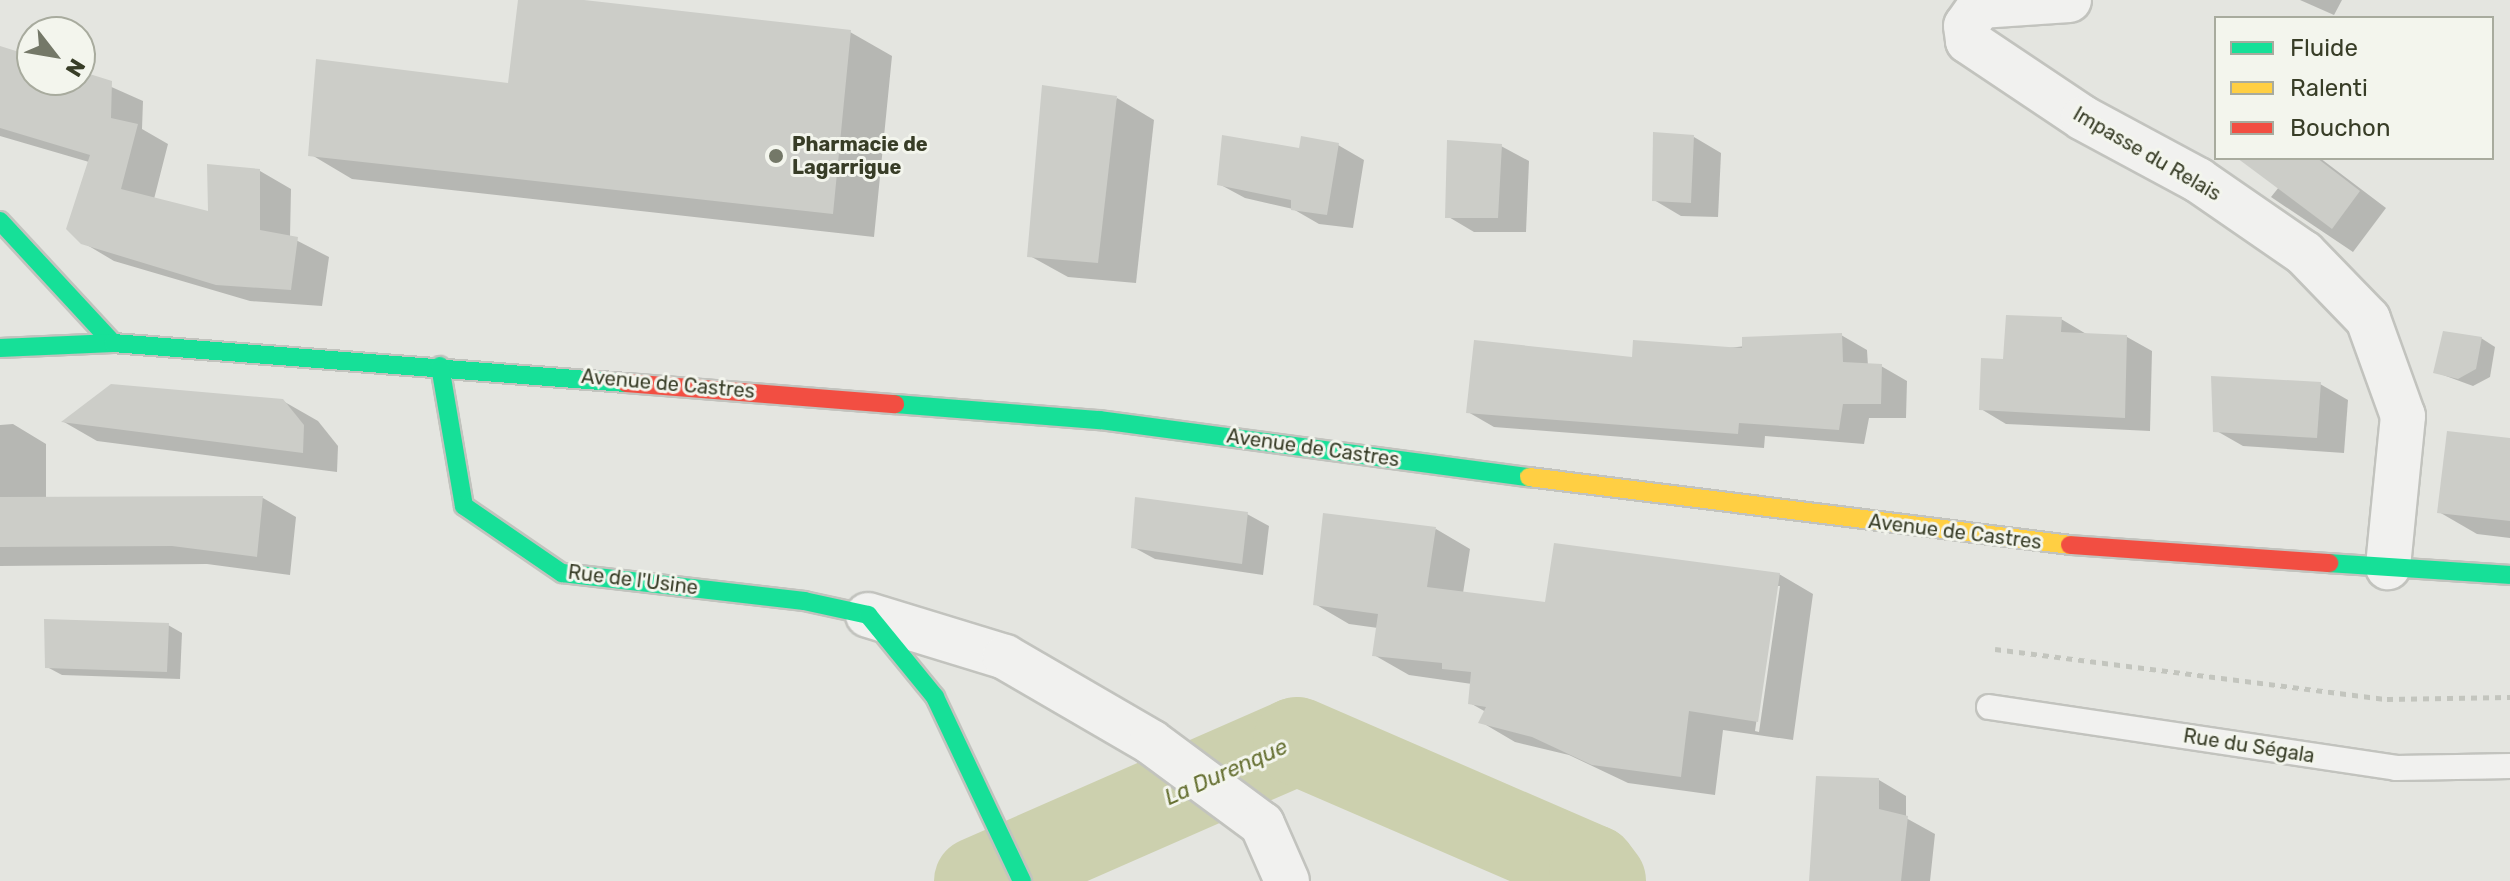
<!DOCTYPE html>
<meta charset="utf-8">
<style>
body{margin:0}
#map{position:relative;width:2510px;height:881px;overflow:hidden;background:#e4e5e0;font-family:Rubik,sans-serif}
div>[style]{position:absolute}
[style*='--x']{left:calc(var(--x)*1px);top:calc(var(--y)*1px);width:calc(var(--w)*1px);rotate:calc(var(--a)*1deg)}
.shadow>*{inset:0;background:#0003}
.river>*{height:88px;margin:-44px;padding:0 44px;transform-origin:44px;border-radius:44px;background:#ccd0ae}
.building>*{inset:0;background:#cccdc8}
.path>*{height:5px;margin-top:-2.5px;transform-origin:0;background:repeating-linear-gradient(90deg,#c3c5be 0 6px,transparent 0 12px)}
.roads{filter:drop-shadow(2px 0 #c2c3be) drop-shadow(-2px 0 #c2c3be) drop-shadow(0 2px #c2c3be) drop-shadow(0 -2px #c2c3be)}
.lane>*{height:24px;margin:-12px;padding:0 12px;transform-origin:12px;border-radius:12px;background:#f1f1ef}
.street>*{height:44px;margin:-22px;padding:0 22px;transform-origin:22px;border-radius:22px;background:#f1f1ef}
.fast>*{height:18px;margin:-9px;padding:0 9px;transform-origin:9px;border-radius:9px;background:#16e098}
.slow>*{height:18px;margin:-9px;padding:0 9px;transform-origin:9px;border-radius:9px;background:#ffcf43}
.jam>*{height:18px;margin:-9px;padding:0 9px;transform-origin:9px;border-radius:9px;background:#f24e42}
.dots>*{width:22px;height:22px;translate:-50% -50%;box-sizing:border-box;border:4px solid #f3f5ed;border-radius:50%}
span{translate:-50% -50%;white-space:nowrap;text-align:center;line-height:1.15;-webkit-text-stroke:6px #f3f5ed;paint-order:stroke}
.poi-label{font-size:20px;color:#383d27;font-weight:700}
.left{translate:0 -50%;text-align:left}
.street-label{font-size:20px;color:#383d27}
.water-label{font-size:22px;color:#667032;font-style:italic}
.legend{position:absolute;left:2214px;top:16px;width:280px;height:144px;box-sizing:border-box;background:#f3f5ed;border:2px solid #a8ab9e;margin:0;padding:10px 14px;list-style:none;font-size:24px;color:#383d27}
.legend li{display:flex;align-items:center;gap:16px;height:40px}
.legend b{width:40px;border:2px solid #a8ab9e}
.north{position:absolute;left:16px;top:16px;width:80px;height:80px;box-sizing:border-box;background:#f3f5ed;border:2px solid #a8ab9e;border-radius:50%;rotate:121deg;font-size:22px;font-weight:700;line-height:32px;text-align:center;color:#383d27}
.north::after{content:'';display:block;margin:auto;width:28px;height:36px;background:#747868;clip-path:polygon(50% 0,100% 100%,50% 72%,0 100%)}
</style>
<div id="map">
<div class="shadow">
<i style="clip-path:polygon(520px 0,566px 0,850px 32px,892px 56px,874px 237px,352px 179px,310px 154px,509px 86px)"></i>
<i style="clip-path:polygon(2300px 0,2342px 0,2334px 15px)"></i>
<i style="clip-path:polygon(0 48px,32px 58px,32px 80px,80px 80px,80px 73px,143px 101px,142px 129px,168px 144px,154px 199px,210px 214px,260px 171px,291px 189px,290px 237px,329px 257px,322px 306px,250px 301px,114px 261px,82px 242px,89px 162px,0 136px)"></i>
<i style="clip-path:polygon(1117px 98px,1154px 120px,1136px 283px,1068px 277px,1030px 256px)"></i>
<i style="clip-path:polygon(1694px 137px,1721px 153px,1718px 217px,1681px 216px,1654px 200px)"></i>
<i style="clip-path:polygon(1338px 145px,1364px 160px,1353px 228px,1319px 224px,1293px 209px,1245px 198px,1219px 184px,1301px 150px)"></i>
<i style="clip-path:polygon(1501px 146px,1529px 161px,1526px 232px,1474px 232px,1447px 216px)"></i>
<i style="clip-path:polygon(2241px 158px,2320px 158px,2386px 208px,2353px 252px,2271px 197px,2279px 187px)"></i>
<i style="clip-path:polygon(2061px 319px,2088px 335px,2127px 337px,2152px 351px,2150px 431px,2006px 424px,1981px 409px,2005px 361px)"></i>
<i style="clip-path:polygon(1841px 335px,1867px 350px,1868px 366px,1881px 366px,1907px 381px,1906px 418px,1869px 418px,1864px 444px,1765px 436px,1764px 448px,1494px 427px,1468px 412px,1634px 359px)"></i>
<i style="clip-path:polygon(2481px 338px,2495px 347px,2490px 377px,2473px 386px,2435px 372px)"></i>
<i style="clip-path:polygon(2320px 384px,2348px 400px,2344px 453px,2243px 446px,2215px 430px)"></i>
<i style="clip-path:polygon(283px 401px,318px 421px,338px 446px,337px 472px,97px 441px,64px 422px)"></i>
<i style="clip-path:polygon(13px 424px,46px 444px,46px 499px,263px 498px,296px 517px,290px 575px,207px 564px,0 566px,0 425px)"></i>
<i style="clip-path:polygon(2510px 440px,2510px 538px,2477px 534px,2439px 512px)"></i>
<i style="clip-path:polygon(1247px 514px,1269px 526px,1263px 575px,1155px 559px,1133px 547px)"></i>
<i style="clip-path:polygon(evenodd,1436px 529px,1470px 549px,1463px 593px,1546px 604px,1779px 574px,1813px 594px,1793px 740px,1723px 730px,1715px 795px,1628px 783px,1569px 755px,1515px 742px,1481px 722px,1486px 712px,1470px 703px,1472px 684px,1409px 675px,1374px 655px,1378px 628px,1349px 624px,1315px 604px,1436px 529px,1776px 586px,1780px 586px,1759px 732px,1755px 731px,1776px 586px)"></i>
<i style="clip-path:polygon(168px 625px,182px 633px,180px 679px,62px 675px,47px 667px)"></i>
<i style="clip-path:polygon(1879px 780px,1906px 796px,1906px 818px,1935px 834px,1930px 881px,1813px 881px)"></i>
</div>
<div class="river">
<i style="--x:978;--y:881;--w:348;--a:-23.7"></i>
<i style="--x:1297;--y:741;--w:322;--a:23.4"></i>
<i style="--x:1593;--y:869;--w:15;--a:53"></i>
</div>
<div class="building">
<i style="clip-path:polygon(518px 0,584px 0,851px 30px,833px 214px,308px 156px,316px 59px,508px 83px)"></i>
<i style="clip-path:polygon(0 46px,32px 56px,32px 80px,80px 80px,80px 71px,112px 81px,111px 118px,138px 124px,121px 189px,208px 211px,207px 164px,260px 169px,260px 230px,298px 237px,291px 290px,216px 285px,81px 244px,66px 229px,90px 155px,0 128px)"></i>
<i style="clip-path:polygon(1042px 85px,1117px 96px,1098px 263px,1027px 257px)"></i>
<i style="clip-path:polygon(1653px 132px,1694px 135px,1691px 203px,1652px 201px)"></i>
<i style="clip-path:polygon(1222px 135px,1299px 148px,1301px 136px,1339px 143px,1327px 215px,1291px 210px,1291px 200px,1217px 185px)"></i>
<i style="clip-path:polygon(1447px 140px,1502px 144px,1498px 218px,1445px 218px)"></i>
<i style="clip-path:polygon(2237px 158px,2317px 158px,2360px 191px,2332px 229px)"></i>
<i style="clip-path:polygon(2006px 315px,2062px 317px,2061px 332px,2127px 335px,2125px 418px,1979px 410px,1981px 358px,2003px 359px)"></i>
<i style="clip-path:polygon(2443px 331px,2482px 337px,2476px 369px,2458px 379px,2433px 373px)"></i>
<i style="clip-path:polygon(1842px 333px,1843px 362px,1882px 364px,1881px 404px,1843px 404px,1839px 430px,1739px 423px,1738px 434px,1466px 413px,1474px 340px,1632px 357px,1633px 340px,1742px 348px,1742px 337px)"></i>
<i style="clip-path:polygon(2211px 376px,2321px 382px,2317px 438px,2213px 432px)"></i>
<i style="clip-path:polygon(111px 384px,283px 399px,304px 425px,303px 453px,61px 422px)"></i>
<i style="clip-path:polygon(2447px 431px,2510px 438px,2510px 521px,2437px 513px)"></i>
<i style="clip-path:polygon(263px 496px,257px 557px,172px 546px,0 547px,0 497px)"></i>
<i style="clip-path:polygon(1135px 497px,1248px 512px,1242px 564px,1131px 548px)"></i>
<i style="clip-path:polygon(1323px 513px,1436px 527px,1427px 587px,1545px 602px,1554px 543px,1780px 573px,1758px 722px,1689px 711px,1681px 777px,1592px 765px,1532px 737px,1478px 723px,1486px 707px,1468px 704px,1471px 672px,1442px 669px,1442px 663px,1372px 656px,1378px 614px,1313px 605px)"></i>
<i style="clip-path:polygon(44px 619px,169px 623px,167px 672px,45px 668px)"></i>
<i style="clip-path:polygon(1816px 776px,1879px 778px,1879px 809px,1908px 816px,1901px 881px,1809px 881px)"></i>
</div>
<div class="path">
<i style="--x:1995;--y:649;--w:395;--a:7.3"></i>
<i style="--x:2387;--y:699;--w:123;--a:-0.9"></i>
</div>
<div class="roads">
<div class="lane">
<i style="--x:1989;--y:707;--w:412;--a:8.5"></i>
<i style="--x:2396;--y:768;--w:114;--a:-1"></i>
</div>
<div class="street">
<i style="--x:2069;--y:0;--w:89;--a:176.1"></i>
<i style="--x:1980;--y:6;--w:24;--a:125"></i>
<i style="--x:1966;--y:26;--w:15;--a:82"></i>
<i style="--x:1968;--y:41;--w:138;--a:33.8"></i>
<i style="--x:2083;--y:118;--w:131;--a:28.3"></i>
<i style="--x:2198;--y:180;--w:129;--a:34.6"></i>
<i style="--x:2304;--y:253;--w:92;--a:45.9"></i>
<i style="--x:2368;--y:319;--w:103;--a:70.2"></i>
<i style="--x:2403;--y:416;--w:152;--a:95.7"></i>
<i style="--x:868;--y:615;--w:143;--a:17"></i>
<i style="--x:1005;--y:657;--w:169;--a:30.2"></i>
<i style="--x:1151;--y:742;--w:138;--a:36.5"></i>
<i style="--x:1262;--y:824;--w:62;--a:66.3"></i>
</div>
<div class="fast">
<i style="--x:0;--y:221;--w:166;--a:47.2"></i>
<i style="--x:0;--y:348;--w:113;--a:-2.5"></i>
<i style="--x:113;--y:343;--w:515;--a:4.46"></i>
<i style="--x:440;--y:366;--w:142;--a:80.3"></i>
<i style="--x:464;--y:506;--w:119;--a:34.4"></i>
<i style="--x:562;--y:573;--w:244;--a:6.6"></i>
<i style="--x:804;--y:601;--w:66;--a:12.3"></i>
<i style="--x:868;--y:615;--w:106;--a:50.7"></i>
<i style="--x:935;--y:697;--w:204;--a:64.7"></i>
<i style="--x:895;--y:404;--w:206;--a:4.5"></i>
<i style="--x:1100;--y:420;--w:433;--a:7.6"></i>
<i style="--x:2329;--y:563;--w:181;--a:3.8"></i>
</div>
<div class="slow">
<i style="--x:1529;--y:477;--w:545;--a:7.16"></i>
</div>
<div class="jam">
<i style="--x:626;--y:383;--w:270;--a:4.5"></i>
<i style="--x:2070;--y:545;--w:260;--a:4"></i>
</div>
</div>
<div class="dots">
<i style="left:776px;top:156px;background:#747868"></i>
</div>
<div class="poi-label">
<span class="left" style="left:792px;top:156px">Pharmacie de<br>Lagarrigue</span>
</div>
<div class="street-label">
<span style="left:2147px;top:154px;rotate:30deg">Impasse du Relais</span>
<span style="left:668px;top:384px;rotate:5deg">Avenue de Castres</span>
<span style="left:1313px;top:448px;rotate:8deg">Avenue de Castres</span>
<span style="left:1955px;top:532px;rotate:7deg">Avenue de Castres</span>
<span style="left:633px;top:580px;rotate:7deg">Rue de l'Usine</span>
<span style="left:2249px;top:746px;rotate:9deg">Rue du Ségala</span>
</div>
<div class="water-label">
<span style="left:1226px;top:772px;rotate:-24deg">La Durenque</span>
</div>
<ul class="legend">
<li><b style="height:10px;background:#16e098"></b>Fluide</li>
<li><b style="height:10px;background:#ffcf43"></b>Ralenti</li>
<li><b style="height:10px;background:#f24e42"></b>Bouchon</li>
</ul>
<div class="north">N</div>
</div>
